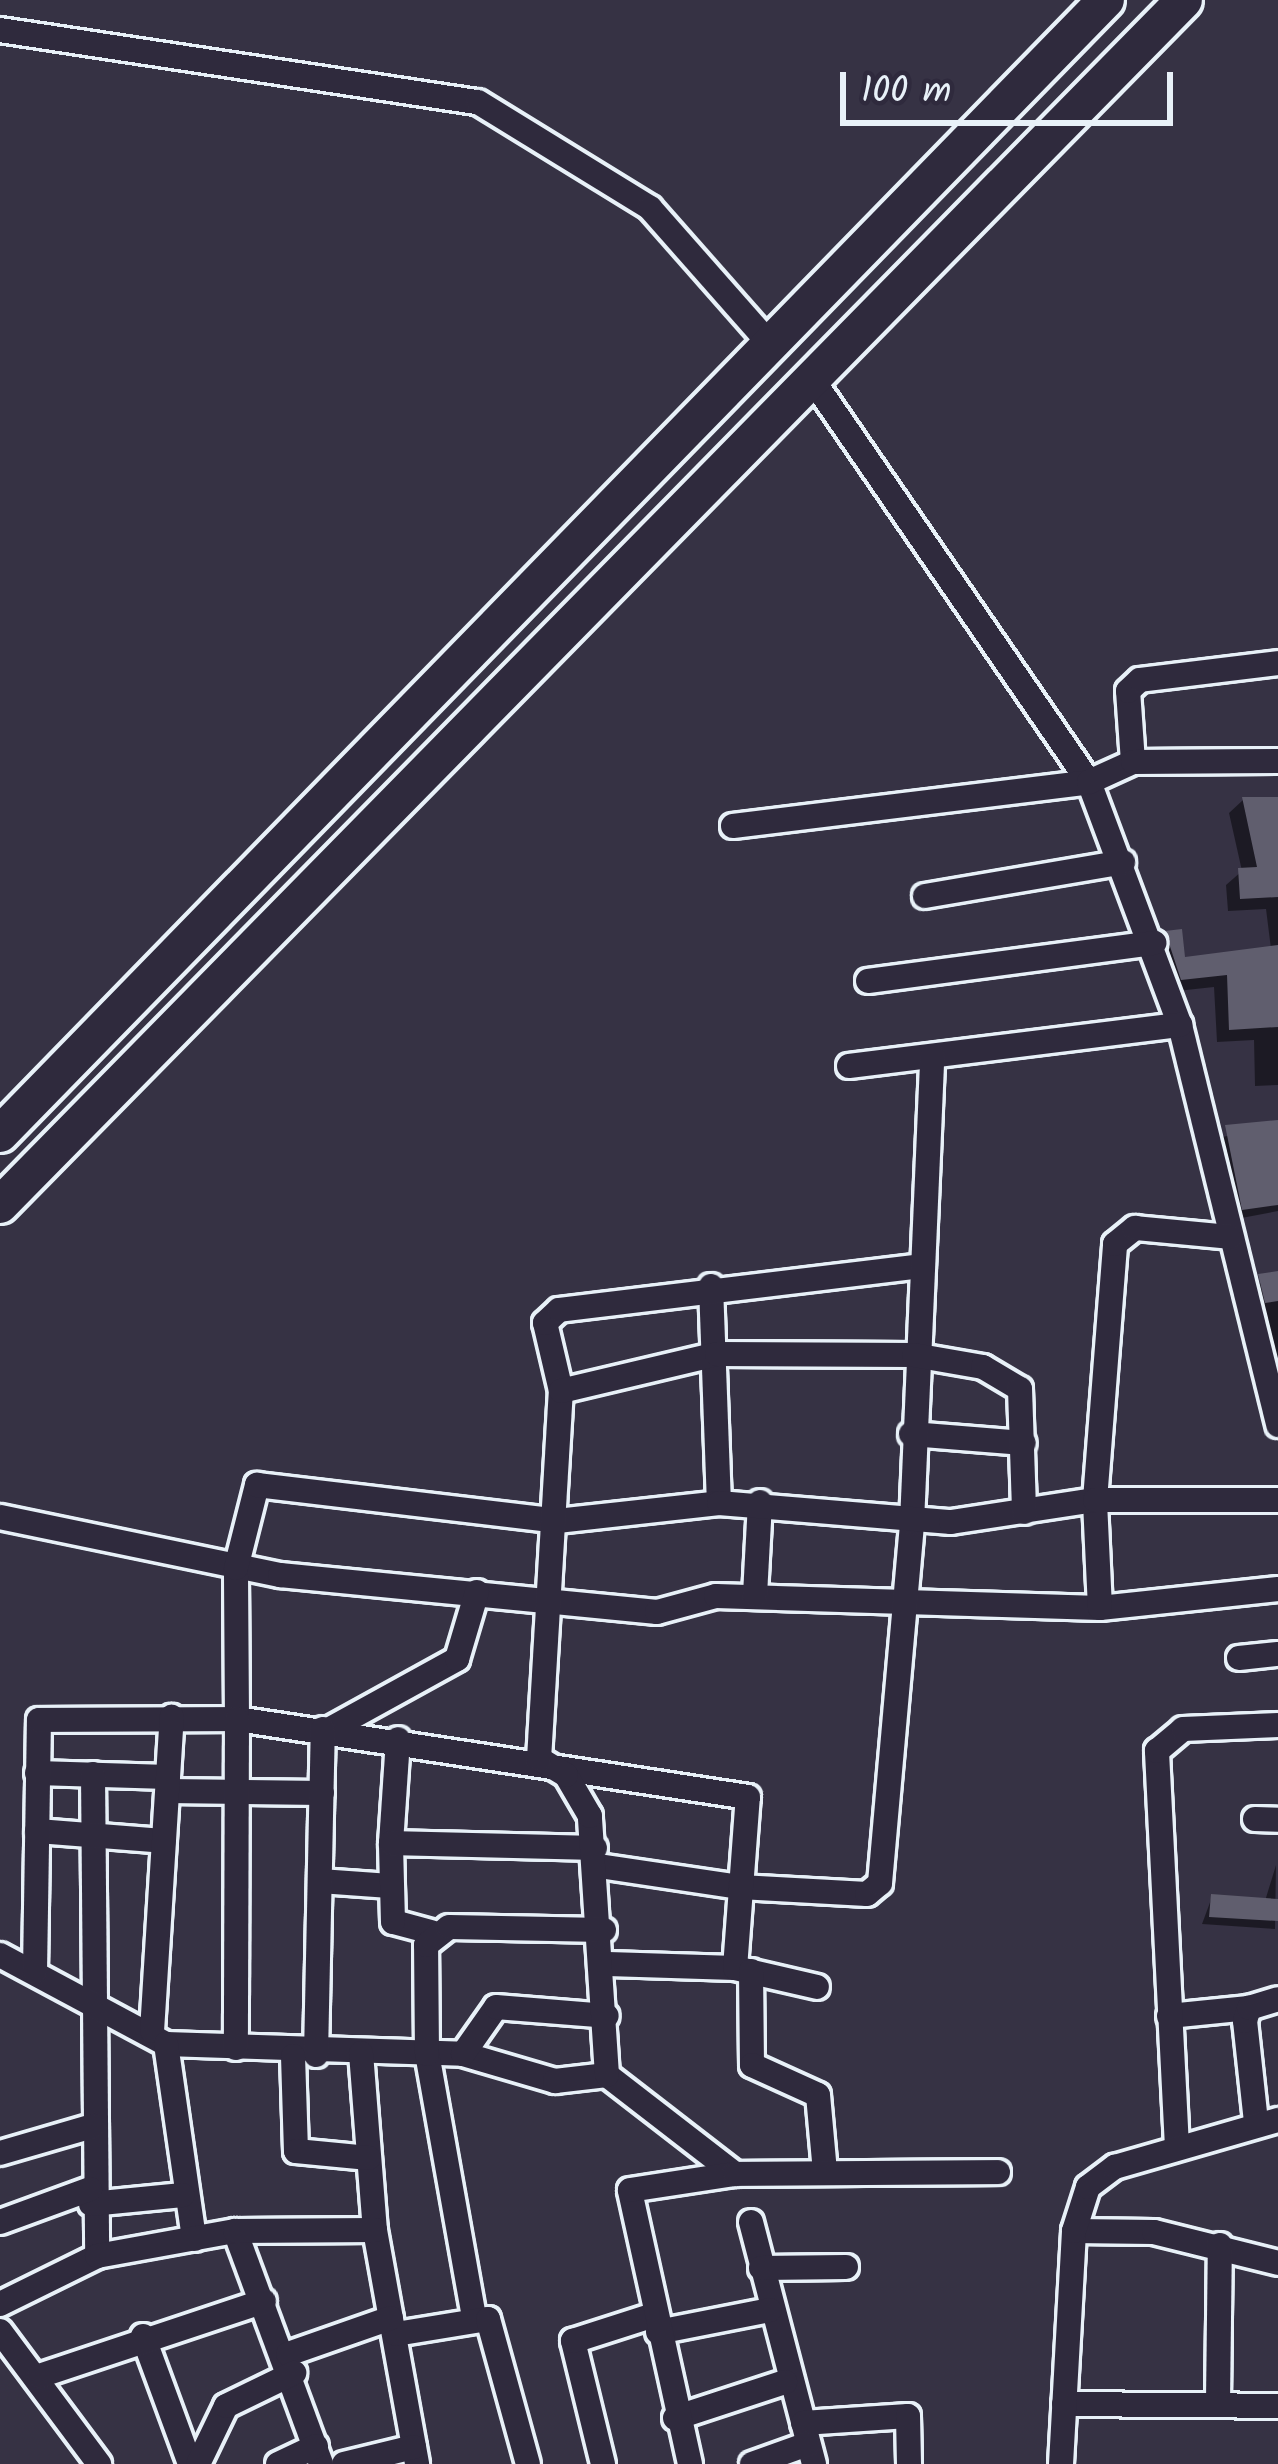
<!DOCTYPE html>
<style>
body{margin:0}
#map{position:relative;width:1278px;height:2464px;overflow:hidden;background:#363244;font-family:Kalam,sans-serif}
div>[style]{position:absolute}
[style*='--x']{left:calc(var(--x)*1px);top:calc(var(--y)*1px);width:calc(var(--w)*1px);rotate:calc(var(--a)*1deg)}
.shadow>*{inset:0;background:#0007}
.building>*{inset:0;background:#605e6e}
.roads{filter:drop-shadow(3px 0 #e8f1f8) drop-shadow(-3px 0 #e8f1f8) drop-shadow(0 3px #e8f1f8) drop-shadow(0 -3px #e8f1f8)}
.street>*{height:24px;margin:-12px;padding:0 12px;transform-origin:12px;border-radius:12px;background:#2f2a3d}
.primary>*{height:36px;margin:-18px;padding:0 18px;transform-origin:18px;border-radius:18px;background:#2f2a3d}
span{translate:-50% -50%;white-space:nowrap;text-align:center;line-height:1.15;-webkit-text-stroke:9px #2f2a3d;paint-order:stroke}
.scale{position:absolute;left:840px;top:72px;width:333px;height:54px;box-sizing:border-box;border:6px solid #e8f1f8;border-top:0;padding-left:15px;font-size:36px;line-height:42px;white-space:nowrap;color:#e8f1f8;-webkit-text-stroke:9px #2f2a3d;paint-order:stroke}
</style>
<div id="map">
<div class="shadow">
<i style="clip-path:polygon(1243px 800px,1278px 800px,1278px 1085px,1255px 1086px,1254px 1040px,1217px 1042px,1214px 987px,1168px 992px,1153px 947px,1166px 934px,1183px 960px,1271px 949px,1266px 909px,1228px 911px,1226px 885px,1242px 871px,1229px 813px)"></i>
<i style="clip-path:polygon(1278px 1123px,1278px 1211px,1231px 1220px,1215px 1139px)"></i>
<i style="clip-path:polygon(1278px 1274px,1278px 1379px,1248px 1288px)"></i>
<i style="clip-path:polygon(1276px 1865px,1275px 1929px,1202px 1924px,1212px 1897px,1265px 1901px)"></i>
</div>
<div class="building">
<i style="clip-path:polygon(1242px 797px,1278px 797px,1278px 897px,1240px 899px,1238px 868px,1257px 867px)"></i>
<i style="clip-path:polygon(1182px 929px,1185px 957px,1278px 945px,1278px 1027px,1229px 1030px,1227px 975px,1181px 980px,1165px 931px)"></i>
<i style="clip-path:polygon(1278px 1120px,1278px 1205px,1242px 1210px,1225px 1125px)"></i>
<i style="clip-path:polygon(1278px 1271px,1278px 1301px,1265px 1303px,1258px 1274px)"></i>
<i style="clip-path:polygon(1211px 1894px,1278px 1899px,1278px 1921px,1209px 1917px)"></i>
</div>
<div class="roads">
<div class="street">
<i style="--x:0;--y:30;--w:483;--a:8.6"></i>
<i style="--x:478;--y:102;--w:202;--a:31.6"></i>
<i style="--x:650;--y:208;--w:181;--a:48.6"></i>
<i style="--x:812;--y:379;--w:489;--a:55.5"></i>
<i style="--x:1089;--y:782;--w:259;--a:69.5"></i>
<i style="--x:1180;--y:1025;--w:412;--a:76.2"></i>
<i style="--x:1133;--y:762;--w:71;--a:-94"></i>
<i style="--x:1128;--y:691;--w:16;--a:-43"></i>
<i style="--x:1140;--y:680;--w:139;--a:-7"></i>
<i style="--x:733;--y:826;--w:359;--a:-7"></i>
<i style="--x:1089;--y:782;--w:48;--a:-24.4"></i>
<i style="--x:1133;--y:762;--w:145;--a:-0.4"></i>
<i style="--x:925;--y:896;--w:201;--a:-9.7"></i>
<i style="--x:868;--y:981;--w:289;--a:-7.6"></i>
<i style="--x:849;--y:1066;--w:334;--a:-7.1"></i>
<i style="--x:711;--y:1286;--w:217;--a:87.9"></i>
<i style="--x:561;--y:1391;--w:70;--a:-103.2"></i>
<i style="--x:545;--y:1323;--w:19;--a:-43"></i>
<i style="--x:559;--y:1310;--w:365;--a:-6.9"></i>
<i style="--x:911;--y:1434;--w:113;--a:4.6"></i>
<i style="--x:0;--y:1517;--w:286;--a:11.7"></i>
<i style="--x:280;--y:1575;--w:379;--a:5.6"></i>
<i style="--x:657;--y:1612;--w:61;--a:-15.2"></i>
<i style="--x:716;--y:1596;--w:384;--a:1.8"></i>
<i style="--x:1100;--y:1608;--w:179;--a:-6.1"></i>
<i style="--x:755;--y:1595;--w:93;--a:-86.9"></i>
<i style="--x:1100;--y:1608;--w:108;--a:-92.7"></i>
<i style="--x:1095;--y:1500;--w:257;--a:-85.5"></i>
<i style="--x:1115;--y:1244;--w:26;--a:-39"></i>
<i style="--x:1135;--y:1228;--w:96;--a:5.4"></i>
<i style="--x:1239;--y:1658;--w:39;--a:-6"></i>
<i style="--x:332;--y:1728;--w:143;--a:-28.9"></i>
<i style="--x:457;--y:1659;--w:70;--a:-73.4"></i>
<i style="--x:37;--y:1773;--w:131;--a:1.7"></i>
<i style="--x:93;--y:1774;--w:482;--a:89.5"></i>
<i style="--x:168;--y:1791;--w:154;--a:0.7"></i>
<i style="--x:1255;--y:1819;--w:23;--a:2"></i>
<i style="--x:37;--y:1831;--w:127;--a:4.5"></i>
<i style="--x:391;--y:1843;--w:104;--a:-86.1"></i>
<i style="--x:599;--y:1866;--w:143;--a:8.5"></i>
<i style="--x:740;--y:1887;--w:127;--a:3.2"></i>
<i style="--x:867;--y:1894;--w:17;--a:-40"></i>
<i style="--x:880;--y:1883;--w:362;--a:-84.9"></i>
<i style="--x:912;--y:1522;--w:466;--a:-87.5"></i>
<i style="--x:320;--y:1881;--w:70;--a:4.1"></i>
<i style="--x:431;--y:1932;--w:39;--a:-165"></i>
<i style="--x:393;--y:1922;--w:79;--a:-91.5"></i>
<i style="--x:391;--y:1843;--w:204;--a:1.4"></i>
<i style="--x:0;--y:1955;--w:188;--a:28.2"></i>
<i style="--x:166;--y:2044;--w:297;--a:1.9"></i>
<i style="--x:463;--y:2054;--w:96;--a:16.4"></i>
<i style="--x:555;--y:2081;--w:52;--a:-6.6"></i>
<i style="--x:607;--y:2075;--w:162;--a:37.7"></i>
<i style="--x:608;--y:1964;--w:127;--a:1.8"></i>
<i style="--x:735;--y:1968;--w:84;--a:13"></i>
<i style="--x:735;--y:1968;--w:171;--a:-85.7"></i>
<i style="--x:748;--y:1797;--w:517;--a:-171.32"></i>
<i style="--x:237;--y:1719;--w:151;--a:-90.4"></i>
<i style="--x:236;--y:1568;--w:86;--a:-75.8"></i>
<i style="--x:257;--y:1485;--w:302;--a:6.8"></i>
<i style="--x:557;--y:1521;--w:163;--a:-6.3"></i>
<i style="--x:719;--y:1503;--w:233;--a:4.7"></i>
<i style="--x:951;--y:1522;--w:146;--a:-8.7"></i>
<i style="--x:1095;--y:1500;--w:183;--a:0"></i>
<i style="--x:751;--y:1971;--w:94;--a:89.4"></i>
<i style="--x:752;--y:2065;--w:72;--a:24.4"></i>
<i style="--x:818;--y:2095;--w:77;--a:84.8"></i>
<i style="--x:35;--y:1972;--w:252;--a:-89.1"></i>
<i style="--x:39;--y:1720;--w:198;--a:-0.3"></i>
<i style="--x:237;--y:1719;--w:329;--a:90.2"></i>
<i style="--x:1169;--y:2016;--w:80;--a:-5.7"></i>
<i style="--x:152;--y:2031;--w:315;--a:-86.4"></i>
<i style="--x:166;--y:2044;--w:197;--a:81.8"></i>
<i style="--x:361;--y:2053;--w:178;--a:85.5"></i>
<i style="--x:375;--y:2230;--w:238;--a:79.8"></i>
<i style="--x:463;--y:2054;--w:57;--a:-54.9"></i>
<i style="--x:496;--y:2007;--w:111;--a:4.6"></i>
<i style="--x:316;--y:2055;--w:326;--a:-88.8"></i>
<i style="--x:293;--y:2056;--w:95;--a:88.2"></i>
<i style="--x:296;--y:2151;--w:73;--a:5.5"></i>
<i style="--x:607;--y:2075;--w:260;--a:-93.8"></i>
<i style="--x:590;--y:1816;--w:48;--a:-120.3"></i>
<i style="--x:566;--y:1775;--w:31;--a:-149"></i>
<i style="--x:539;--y:1759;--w:369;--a:-86.6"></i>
<i style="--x:561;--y:1391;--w:160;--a:-13.3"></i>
<i style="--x:717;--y:1354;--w:197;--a:0.3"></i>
<i style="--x:914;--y:1355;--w:70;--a:9.9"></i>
<i style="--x:983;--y:1367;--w:43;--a:30.7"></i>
<i style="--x:1020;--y:1389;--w:123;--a:88.1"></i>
<i style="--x:1256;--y:2122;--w:102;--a:-96.2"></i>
<i style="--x:1245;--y:2021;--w:14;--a:-73"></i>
<i style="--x:1249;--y:2008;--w:30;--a:-17"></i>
<i style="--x:1177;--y:2147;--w:397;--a:-92.9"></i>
<i style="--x:1157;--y:1751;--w:34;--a:-40"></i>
<i style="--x:1183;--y:1729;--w:95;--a:-2.4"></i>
<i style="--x:0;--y:2153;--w:97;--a:-16.2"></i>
<i style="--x:91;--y:2204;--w:92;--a:-5.6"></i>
<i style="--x:0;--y:2222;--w:96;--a:-20.1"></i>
<i style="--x:751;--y:2222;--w:250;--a:75.4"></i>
<i style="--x:235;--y:2231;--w:248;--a:69.7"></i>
<i style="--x:1074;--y:2231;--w:80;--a:0.7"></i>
<i style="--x:1154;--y:2232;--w:128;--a:14"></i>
<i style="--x:761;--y:2268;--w:85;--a:-0.7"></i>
<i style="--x:0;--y:2304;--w:108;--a:-26.3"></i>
<i style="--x:97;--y:2256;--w:140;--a:-10.3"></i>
<i style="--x:235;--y:2231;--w:140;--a:-0.4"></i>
<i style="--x:474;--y:2317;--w:267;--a:-100.1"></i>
<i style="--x:427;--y:2054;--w:109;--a:-90.5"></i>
<i style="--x:426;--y:1945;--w:29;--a:-38"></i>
<i style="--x:449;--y:1927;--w:155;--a:1.1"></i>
<i style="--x:0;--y:2331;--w:166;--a:53.3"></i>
<i style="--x:658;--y:2332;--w:114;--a:-11.1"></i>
<i style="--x:396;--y:2334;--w:93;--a:-9.3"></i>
<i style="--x:488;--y:2319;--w:150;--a:74.6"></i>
<i style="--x:143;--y:2336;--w:136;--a:69.8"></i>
<i style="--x:288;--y:2354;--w:109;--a:-19.3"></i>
<i style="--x:39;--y:2376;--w:237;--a:-18.4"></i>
<i style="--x:1218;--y:2400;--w:155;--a:-89.3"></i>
<i style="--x:1064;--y:2404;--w:214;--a:0.5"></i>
<i style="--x:675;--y:2418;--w:116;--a:-18.1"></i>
<i style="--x:803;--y:2423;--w:105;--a:-3.8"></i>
<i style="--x:908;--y:2416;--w:48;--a:88.8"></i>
<i style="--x:198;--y:2464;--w:64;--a:-64.2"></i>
<i style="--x:226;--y:2406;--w:76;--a:-25.9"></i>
<i style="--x:278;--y:2464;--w:42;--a:-25.3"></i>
<i style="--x:344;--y:2464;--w:72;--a:-13.7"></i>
<i style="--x:603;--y:2464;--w:127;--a:-103.7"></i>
<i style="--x:573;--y:2341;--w:85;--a:-17.8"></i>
<i style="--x:690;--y:2464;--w:280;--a:-102.4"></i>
<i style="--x:630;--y:2190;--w:106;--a:-8.7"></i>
<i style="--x:735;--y:2174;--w:263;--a:-0.4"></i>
<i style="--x:752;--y:2464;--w:59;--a:-19.7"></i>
<i style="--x:1061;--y:2464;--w:233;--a:-86.8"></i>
<i style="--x:1074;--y:2231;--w:46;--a:-72.3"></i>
<i style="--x:1088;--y:2187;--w:34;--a:-37"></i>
<i style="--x:1115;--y:2167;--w:170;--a:-16.1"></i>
</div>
<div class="primary">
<i style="--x:0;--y:1134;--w:1584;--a:-45.72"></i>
<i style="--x:0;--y:1205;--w:1689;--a:-45.5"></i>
</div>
</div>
<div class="scale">100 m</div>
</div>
